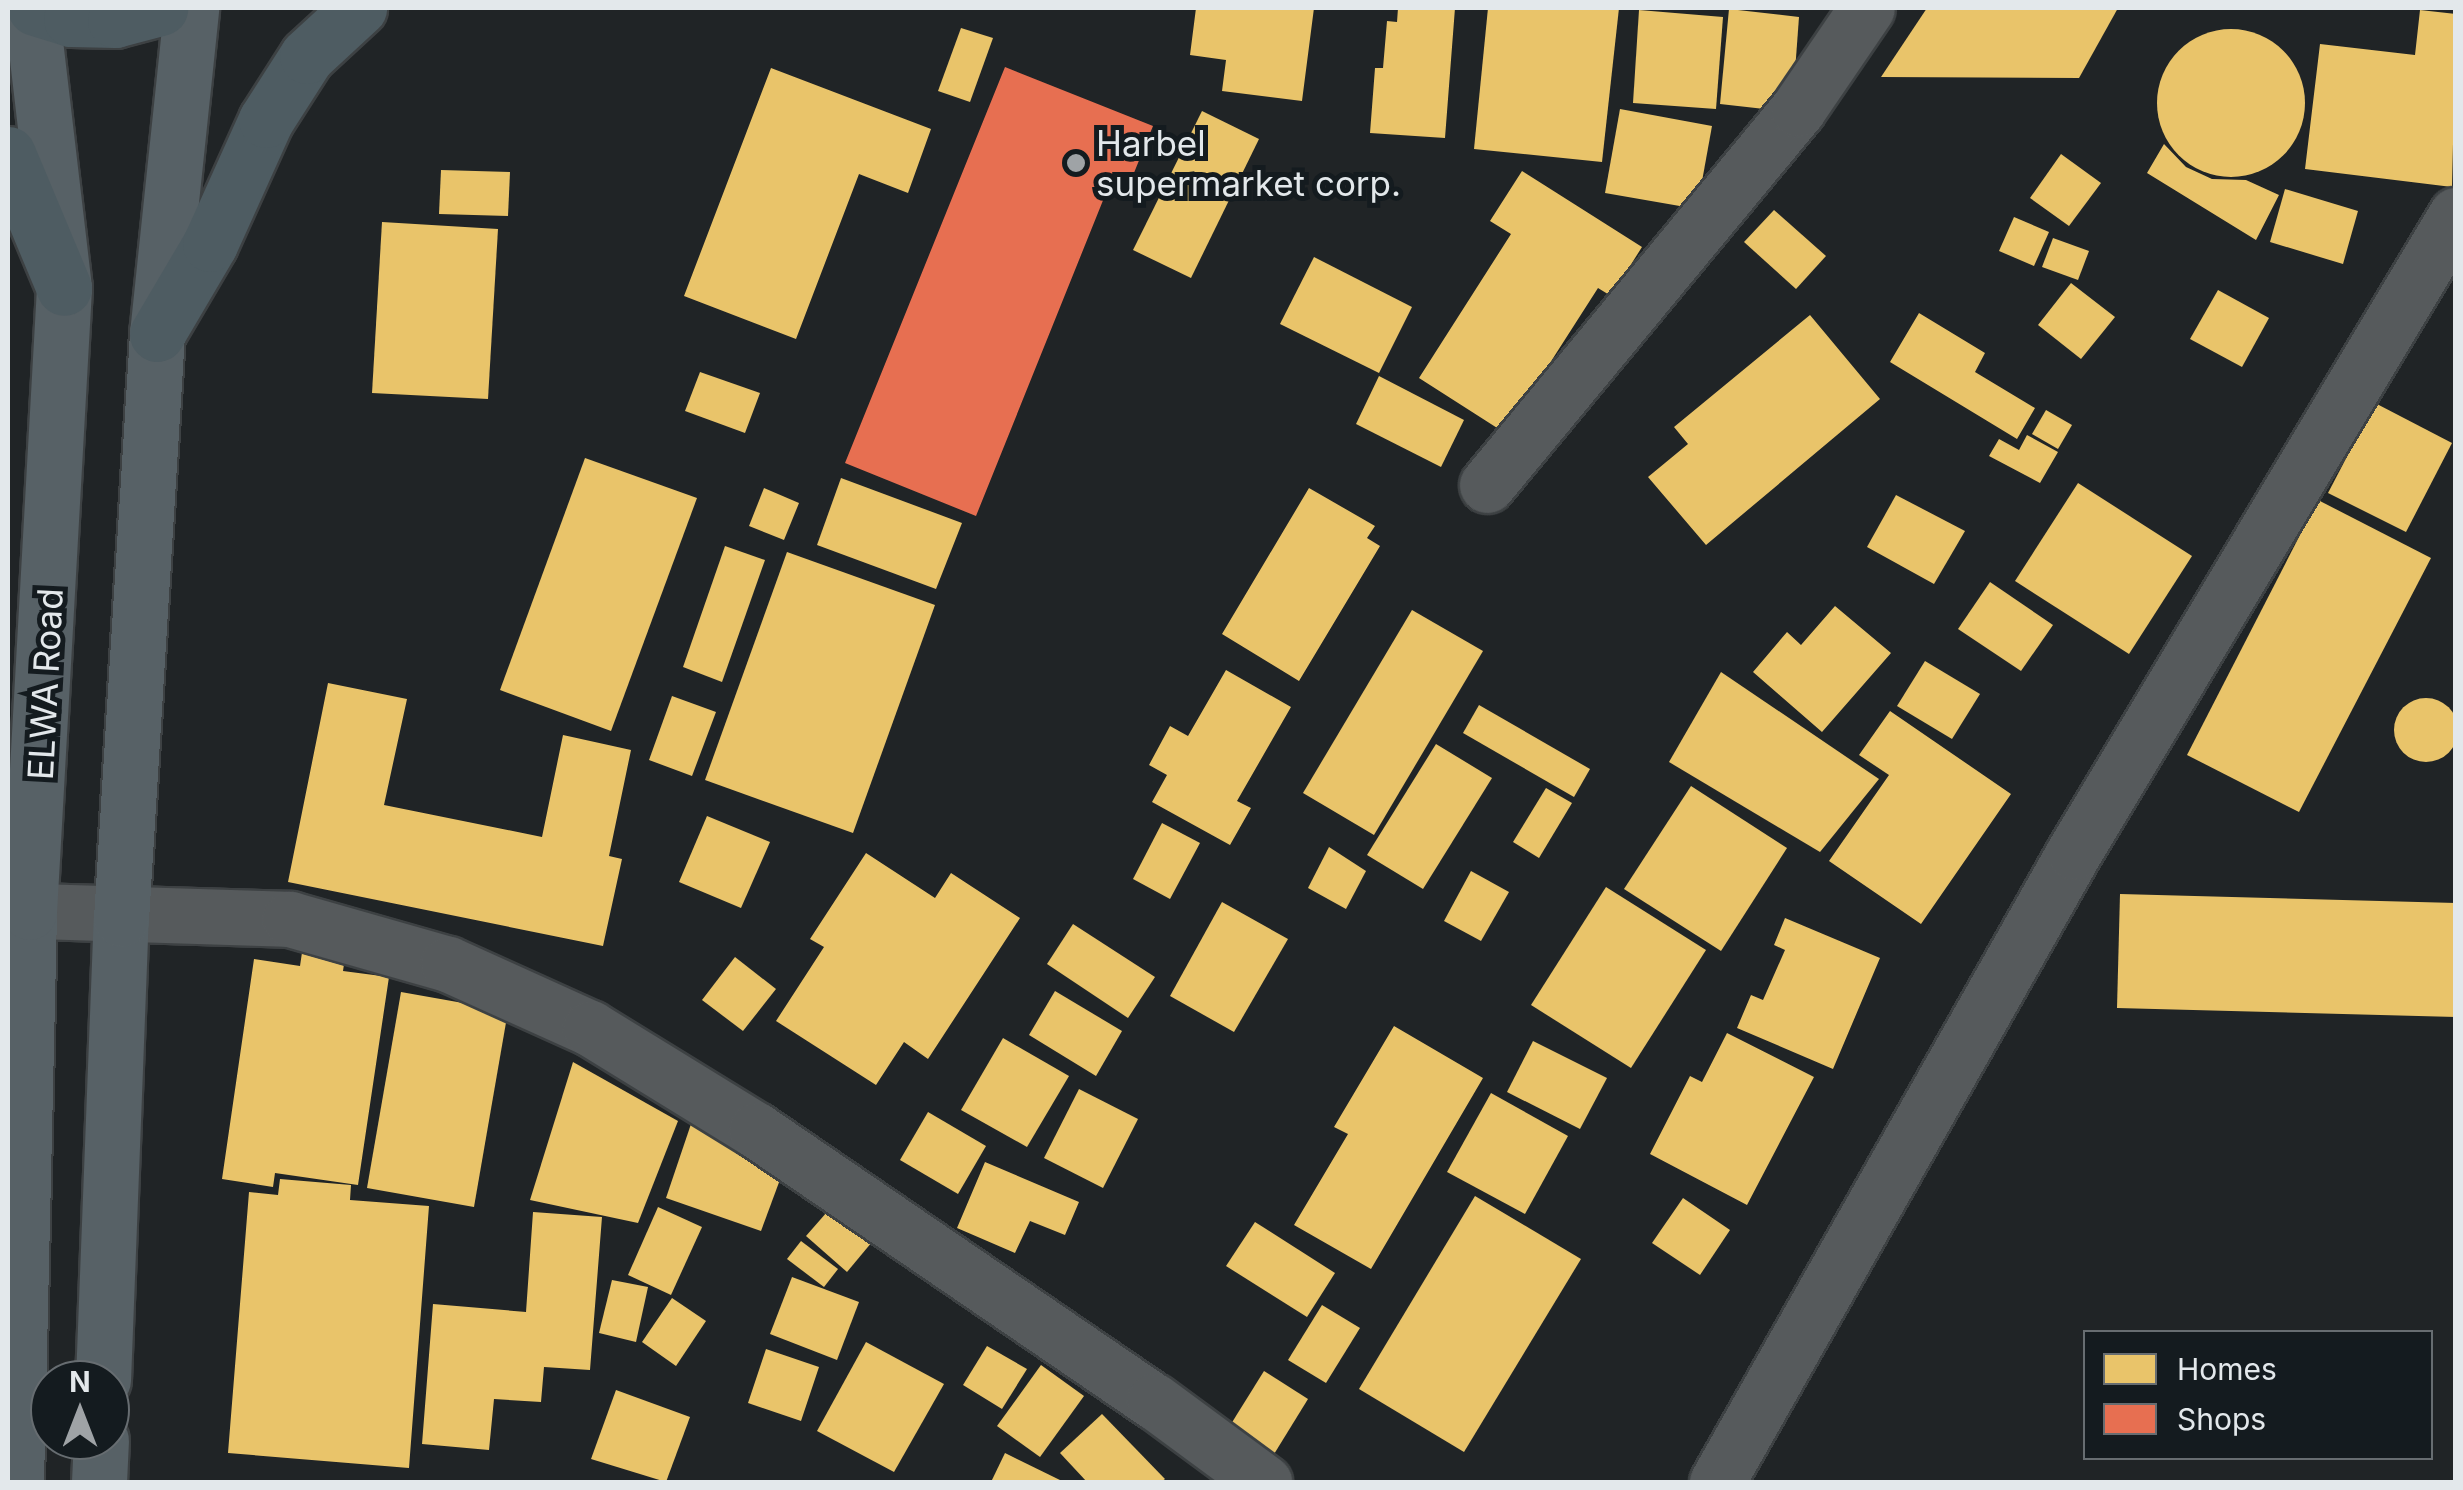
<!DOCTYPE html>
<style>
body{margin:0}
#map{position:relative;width:2463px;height:1490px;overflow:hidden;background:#202426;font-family:Inter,sans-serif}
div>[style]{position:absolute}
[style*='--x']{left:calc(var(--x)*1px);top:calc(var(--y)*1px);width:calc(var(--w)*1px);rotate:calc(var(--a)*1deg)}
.homes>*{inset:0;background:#e9c46a}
.round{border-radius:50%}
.shops>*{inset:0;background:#e76f51}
.roads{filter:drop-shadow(2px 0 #3d4143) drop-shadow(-2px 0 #3d4143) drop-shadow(0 2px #3d4143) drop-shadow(0 -2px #3d4143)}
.minor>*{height:55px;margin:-27.5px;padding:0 27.5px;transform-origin:27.5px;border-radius:27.5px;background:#565a5c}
.major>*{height:55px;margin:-27.5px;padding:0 27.5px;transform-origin:27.5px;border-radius:27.5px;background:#576166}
.highway>*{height:55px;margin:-27.5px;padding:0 27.5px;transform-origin:27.5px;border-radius:27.5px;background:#4e5c62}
.dots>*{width:28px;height:28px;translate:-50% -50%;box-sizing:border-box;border:5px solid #141b1f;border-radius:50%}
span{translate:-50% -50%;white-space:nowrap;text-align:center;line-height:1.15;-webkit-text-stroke:10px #141b1f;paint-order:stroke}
.poi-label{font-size:35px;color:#e3e8eb}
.left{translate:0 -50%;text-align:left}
.street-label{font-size:35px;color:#e3e8eb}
.frame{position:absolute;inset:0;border:10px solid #e3e8eb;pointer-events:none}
.legend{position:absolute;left:2083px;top:1330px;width:350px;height:130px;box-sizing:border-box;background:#141b1f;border:2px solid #676d71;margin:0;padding:12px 18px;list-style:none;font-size:30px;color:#e3e8eb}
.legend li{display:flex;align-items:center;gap:20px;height:50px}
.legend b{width:50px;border:2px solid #676d71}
.north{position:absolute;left:30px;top:1360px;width:100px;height:100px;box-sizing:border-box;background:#141b1f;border:2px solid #676d71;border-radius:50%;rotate:0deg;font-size:28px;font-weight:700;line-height:40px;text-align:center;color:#e3e8eb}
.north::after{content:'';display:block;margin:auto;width:35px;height:45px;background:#9fa3a6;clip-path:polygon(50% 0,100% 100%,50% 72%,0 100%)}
</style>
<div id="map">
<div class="homes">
<i style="clip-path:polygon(1196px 8px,1314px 8px,1302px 101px,1222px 91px,1226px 60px,1190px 55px)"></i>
<i style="clip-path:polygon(1398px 8px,1455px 8px,1445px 138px,1370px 133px,1375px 68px,1383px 68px,1387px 21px,1397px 22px)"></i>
<i style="clip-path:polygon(1488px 8px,1619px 8px,1602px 162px,1474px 149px)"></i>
<i style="clip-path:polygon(1927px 8px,2118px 8px,2079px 78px,1881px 77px)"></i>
<i style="clip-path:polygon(1729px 9px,1799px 17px,1792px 112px,1720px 104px)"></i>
<i style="clip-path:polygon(1639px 10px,1723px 17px,1716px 109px,1633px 103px)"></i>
<i style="clip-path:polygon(2420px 10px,2456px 14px,2452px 187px,2305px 169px,2320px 44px,2415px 55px)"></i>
<i style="clip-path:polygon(961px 28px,993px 38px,970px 102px,938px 91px)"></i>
<i class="round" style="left:2157px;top:29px;width:148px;height:148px"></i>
<i style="clip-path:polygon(771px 68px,931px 129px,908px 193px,859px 174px,796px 339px,684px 296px)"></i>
<i style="clip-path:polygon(1620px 109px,1712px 126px,1697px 209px,1605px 193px)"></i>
<i style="clip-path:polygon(1202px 111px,1259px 139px,1191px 278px,1133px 250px)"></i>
<i style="clip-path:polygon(2164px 144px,2186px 167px,2212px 179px,2246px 180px,2279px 195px,2256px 240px,2147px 173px)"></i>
<i style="clip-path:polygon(2061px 154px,2101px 183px,2069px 226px,2030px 198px)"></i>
<i style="clip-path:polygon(441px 170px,510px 172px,508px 216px,439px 214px)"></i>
<i style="clip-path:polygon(1522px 171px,1642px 247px,1611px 296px,1598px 288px,1505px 433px,1419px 378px,1511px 234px,1490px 221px)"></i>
<i style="clip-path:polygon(2285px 189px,2358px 211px,2343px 264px,2270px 242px)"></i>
<i style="clip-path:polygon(1774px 210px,1826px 256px,1796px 289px,1744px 242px)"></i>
<i style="clip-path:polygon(2014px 217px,2049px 232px,2034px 266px,1999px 251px)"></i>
<i style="clip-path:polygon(382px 222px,498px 229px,488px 399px,372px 393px)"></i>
<i style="clip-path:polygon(2053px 238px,2089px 251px,2078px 280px,2042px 267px)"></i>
<i style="clip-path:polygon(1314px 257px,1412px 307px,1379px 373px,1280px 324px)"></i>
<i style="clip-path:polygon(2071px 283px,2115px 317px,2081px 359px,2038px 325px)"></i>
<i style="clip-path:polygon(2218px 290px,2269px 318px,2242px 367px,2190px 339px)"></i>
<i style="clip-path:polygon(1919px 313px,1985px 353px,1975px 372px,2035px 408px,2017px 439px,1890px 362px)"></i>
<i style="clip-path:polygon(1810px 315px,1880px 399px,1706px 545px,1648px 477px,1688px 444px,1674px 427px)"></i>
<i style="clip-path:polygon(700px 372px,760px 393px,745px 433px,685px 411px)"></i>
<i style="clip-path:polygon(1379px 376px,1464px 420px,1441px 467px,1356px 424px)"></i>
<i style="clip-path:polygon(2375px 403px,2452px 443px,2406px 532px,2328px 493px)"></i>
<i style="clip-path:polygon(2046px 410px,2072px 425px,2058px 449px,2032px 434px)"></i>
<i style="clip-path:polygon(2027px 435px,2058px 452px,2040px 483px,1989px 456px,1999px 439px,2019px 450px)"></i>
<i style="clip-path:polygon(585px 458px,697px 498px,611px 731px,500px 690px)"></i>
<i style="clip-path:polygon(841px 478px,962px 523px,936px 589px,817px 545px)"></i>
<i style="clip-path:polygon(2078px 483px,2192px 556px,2129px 654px,2015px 581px)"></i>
<i style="clip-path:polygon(764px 488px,799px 503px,784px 540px,749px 526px)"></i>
<i style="clip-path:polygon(1309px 488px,1375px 526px,1367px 538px,1380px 546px,1299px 681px,1222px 634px)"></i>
<i style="clip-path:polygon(1896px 495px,1965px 531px,1934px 584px,1867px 547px)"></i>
<i style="clip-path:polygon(2318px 500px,2431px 558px,2299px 812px,2187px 755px)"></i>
<i style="clip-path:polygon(725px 546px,765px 560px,722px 682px,683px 667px)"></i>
<i style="clip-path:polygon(787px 552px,935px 605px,853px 833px,705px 780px)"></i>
<i style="clip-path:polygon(1990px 582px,2053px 625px,2021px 671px,1958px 629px)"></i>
<i style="clip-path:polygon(1835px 606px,1891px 653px,1822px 732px,1753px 672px,1787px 632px,1801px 645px)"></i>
<i style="clip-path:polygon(1412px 610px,1483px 651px,1374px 835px,1303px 793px)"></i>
<i style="clip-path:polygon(1925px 661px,1980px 694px,1952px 739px,1897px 706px)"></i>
<i style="clip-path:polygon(1226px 670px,1291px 707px,1237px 801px,1251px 808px,1230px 845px,1152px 802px,1167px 775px,1149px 765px,1170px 726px,1188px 736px)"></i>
<i style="clip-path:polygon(1721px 672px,1879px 779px,1820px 852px,1669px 762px)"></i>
<i style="clip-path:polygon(328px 683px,407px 699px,384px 805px,542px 837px,563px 735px,631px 750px,609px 856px,622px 859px,603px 946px,288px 882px)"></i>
<i style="clip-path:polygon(672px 696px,716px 712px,692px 776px,649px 760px)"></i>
<i class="round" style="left:2394px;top:698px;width:64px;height:64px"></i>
<i style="clip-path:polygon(1479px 705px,1590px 769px,1574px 797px,1463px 733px)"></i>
<i style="clip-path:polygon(1890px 711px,2011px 794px,1921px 924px,1829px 861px,1889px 775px,1859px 755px)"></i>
<i style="clip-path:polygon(1436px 744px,1492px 778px,1423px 889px,1367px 855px)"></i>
<i style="clip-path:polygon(1691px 786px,1787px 848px,1721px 951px,1624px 889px)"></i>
<i style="clip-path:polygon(1546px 788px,1572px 803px,1539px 858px,1513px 842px)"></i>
<i style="clip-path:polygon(707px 816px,770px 842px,741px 908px,679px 882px)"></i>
<i style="clip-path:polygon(1162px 823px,1200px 843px,1170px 899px,1133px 879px)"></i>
<i style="clip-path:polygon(1329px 847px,1366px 871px,1346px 909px,1308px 888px)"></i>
<i style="clip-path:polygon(866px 853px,935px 898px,951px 873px,1020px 918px,928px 1059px,904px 1042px,876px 1085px,776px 1021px,824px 947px,810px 939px)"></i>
<i style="clip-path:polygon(1471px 871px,1509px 892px,1481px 941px,1444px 921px)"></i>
<i style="clip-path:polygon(1606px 887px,1706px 950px,1631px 1068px,1531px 1005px)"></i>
<i style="clip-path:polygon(2120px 894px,2456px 903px,2456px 1017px,2117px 1008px)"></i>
<i style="clip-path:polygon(1222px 902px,1288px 939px,1234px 1032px,1170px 996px)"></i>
<i style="clip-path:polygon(1785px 918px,1880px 958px,1833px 1069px,1737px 1028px,1751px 995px,1763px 1000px,1785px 950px,1774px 945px)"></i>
<i style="clip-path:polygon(1073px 924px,1155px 977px,1128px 1018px,1047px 964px)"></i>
<i style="clip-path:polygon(304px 939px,347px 944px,343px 971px,389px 977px,358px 1185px,275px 1173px,273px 1187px,222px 1179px,254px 959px,300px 966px)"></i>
<i style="clip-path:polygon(735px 957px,776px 989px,743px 1031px,702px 1000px)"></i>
<i style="clip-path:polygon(1055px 991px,1122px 1031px,1096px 1076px,1029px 1035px)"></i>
<i style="clip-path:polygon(401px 992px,508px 1011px,474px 1207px,367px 1188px)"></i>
<i style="clip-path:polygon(1394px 1026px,1483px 1078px,1371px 1269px,1294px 1225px,1348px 1134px,1334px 1127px)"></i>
<i style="clip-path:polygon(1727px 1033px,1814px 1077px,1747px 1205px,1650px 1154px,1690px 1076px,1702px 1082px)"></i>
<i style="clip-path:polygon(1003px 1038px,1069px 1076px,1027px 1147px,961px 1110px)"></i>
<i style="clip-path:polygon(1533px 1041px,1607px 1078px,1580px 1129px,1507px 1092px)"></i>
<i style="clip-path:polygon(573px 1062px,678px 1121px,638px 1223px,530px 1200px)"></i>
<i style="clip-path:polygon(1079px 1089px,1138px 1119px,1103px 1188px,1044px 1158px)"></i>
<i style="clip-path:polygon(1491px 1093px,1568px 1136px,1525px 1214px,1447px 1172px)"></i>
<i style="clip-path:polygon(928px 1112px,986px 1146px,958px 1194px,900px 1160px)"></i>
<i style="clip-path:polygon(691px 1124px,788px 1158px,761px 1231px,666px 1198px)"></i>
<i style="clip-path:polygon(985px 1162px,1079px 1202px,1065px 1235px,1030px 1221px,1015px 1253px,957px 1228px)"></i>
<i style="clip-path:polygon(280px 1179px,351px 1185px,350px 1200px,429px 1206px,409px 1468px,228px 1453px,249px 1192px,278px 1195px)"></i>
<i style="clip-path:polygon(841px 1196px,882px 1230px,847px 1272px,806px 1236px)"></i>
<i style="clip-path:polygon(1475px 1196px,1581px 1259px,1464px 1452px,1359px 1389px)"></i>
<i style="clip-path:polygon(1683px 1198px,1730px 1230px,1700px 1275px,1652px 1243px)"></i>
<i style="clip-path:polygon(658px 1207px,702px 1227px,671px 1295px,628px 1275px)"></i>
<i style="clip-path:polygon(533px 1212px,602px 1217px,590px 1370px,544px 1367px,541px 1402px,494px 1399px,489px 1450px,422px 1444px,433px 1304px,526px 1312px)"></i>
<i style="clip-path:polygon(1255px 1222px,1335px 1273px,1307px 1317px,1226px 1266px)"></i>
<i style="clip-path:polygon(801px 1241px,838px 1269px,824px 1287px,787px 1259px)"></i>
<i style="clip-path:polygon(792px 1277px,859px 1302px,837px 1360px,770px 1334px)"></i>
<i style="clip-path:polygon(612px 1280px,648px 1287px,636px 1342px,599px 1333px)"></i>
<i style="clip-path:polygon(672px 1298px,706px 1321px,676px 1366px,642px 1342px)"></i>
<i style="clip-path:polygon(1322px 1305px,1360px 1328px,1326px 1383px,1288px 1360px)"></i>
<i style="clip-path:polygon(866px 1342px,944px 1384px,894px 1472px,817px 1431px)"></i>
<i style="clip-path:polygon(987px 1346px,1027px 1369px,1002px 1409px,963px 1385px)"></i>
<i style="clip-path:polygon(766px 1349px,819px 1367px,801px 1421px,748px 1403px)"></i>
<i style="clip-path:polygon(1041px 1365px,1084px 1396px,1040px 1457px,997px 1426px)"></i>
<i style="clip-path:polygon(1264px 1371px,1308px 1399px,1271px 1459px,1226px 1432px)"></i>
<i style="clip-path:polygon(616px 1390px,690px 1417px,666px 1482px,591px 1459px)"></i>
<i style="clip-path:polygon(1102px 1414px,1165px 1479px,1161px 1482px,1087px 1482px,1060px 1453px)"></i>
<i style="clip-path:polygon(1005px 1453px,1064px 1482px,991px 1482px)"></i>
</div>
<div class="shops">
<i style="clip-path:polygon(1005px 67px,1153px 126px,1125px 195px,1108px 188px,976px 516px,845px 463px)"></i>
</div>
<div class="roads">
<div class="minor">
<i style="--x:1487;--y:485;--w:488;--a:-50.4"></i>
<i style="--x:1798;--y:109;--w:122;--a:-55.7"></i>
<i style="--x:8;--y:910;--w:282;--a:1.8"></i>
<i style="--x:290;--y:919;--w:164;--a:15.9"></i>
<i style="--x:448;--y:964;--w:156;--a:24.3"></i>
<i style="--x:590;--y:1028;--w:195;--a:31.6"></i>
<i style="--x:756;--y:1130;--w:482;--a:34.3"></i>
<i style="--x:1154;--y:1401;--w:137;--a:36.4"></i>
<i style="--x:1717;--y:1482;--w:724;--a:-60.46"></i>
<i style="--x:2074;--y:852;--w:743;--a:-59.05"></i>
</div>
<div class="major">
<i style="--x:103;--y:1380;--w:461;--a:-87.8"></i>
<i style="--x:121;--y:919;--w:586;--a:-86.48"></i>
<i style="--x:157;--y:334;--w:328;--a:-84"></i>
<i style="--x:16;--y:1482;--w:570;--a:-88.69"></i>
<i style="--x:29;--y:912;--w:625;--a:-86.79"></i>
<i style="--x:64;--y:288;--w:282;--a:-96.7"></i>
<i style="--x:99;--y:1482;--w:42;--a:-87.3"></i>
</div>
<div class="highway">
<i style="--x:35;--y:8;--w:38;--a:17"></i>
<i style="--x:71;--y:19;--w:44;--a:1.3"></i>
<i style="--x:115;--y:20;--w:47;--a:-14.9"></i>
<i style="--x:8;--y:154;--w:145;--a:67.3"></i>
<i style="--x:157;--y:334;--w:104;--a:-59.5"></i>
<i style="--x:210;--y:244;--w:136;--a:-65.7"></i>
<i style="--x:266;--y:120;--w:76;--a:-57.4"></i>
<i style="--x:307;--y:56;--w:71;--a:-42.7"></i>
</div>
</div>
<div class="dots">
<i style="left:1076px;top:163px;background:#9fa3a6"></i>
</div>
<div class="poi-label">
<span class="left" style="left:1096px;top:163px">Harbel<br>supermarket corp.</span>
</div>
<div class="street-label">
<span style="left:45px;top:684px;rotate:-87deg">ELWA Road</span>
</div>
<div class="frame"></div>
<ul class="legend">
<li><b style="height:28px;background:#e9c46a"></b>Homes</li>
<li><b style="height:28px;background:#e76f51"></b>Shops</li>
</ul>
<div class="north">N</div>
</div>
